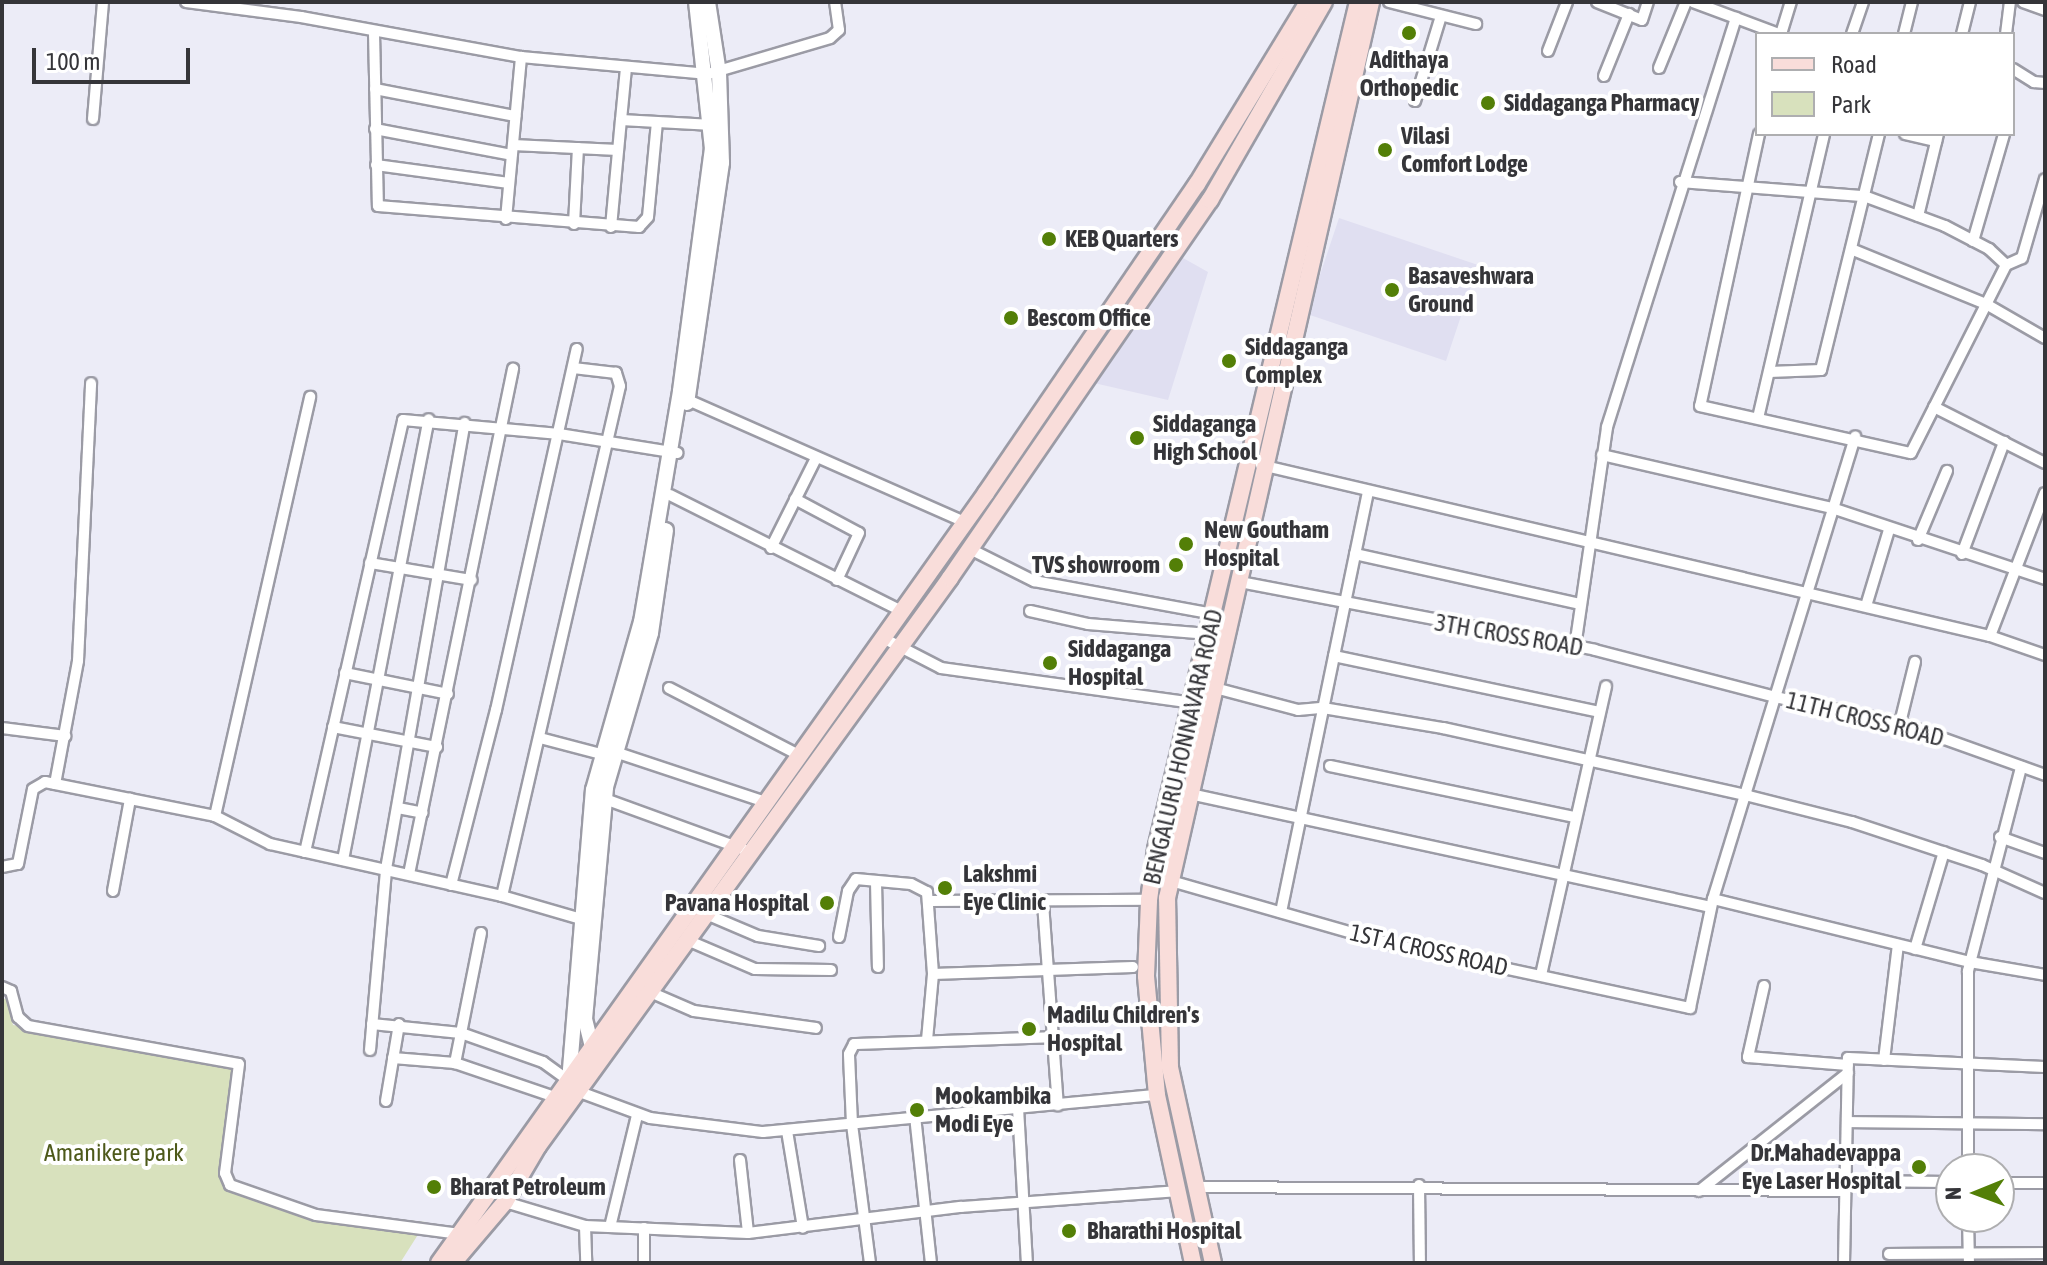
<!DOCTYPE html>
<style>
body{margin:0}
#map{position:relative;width:2047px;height:1265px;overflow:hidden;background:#ececf7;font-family:"Asap Condensed",sans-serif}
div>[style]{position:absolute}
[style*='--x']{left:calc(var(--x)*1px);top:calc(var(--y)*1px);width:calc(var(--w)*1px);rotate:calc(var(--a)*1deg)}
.built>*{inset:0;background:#e0dff1}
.green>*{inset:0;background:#d8e1bd}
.roads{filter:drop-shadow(2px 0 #9b9ba5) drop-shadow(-2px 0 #9b9ba5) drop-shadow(0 2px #9b9ba5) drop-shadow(0 -2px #9b9ba5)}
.minor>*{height:10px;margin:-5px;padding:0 5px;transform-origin:5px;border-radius:5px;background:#fff}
.secondary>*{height:14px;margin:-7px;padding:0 7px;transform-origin:7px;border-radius:7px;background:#fff}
.primary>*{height:16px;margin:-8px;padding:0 8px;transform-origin:8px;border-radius:8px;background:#f9ddda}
.dots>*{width:22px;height:22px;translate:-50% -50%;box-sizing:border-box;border:4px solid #fff;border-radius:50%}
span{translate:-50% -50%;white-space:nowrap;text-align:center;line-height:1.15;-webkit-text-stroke:8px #fff;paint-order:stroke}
.poi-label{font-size:24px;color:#353539;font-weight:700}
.left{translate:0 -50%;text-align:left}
.right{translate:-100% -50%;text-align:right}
.street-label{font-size:24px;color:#353539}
.park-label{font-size:24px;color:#4d591a}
.frame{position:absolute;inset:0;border:4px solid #353539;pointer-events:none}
.legend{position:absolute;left:1755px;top:32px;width:260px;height:104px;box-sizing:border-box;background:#fff;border:2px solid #aeaeb0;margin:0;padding:10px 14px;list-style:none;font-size:24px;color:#353539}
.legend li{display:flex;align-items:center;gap:16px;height:40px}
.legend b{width:40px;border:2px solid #aeaeb0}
.north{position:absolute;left:1935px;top:1153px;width:80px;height:80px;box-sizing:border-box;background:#fff;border:2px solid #aeaeb0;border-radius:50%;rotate:269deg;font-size:22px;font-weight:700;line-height:32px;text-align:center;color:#353539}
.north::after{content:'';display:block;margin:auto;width:28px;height:36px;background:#537f07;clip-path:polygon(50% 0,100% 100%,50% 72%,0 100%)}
.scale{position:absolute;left:32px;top:48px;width:158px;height:36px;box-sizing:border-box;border:4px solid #353539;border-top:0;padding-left:10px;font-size:24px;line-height:28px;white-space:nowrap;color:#353539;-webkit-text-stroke:6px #fff;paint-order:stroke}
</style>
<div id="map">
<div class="built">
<i style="clip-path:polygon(1339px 218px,1478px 265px,1446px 361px,1307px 314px)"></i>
<i style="clip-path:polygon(1183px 258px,1208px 272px,1168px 400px,1094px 383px)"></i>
</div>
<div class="green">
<i style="clip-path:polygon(2px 998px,8px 1000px,13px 1025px,244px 1061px,225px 1181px,269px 1206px,426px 1222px,400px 1263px,2px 1263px)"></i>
</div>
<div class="roads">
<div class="minor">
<i style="--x:186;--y:2;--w:116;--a:7.4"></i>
<i style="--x:301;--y:17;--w:224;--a:10.3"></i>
<i style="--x:521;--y:57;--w:188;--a:5.2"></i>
<i style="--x:708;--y:74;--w:127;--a:-16.4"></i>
<i style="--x:830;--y:38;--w:12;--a:-42"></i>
<i style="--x:839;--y:30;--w:28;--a:-98"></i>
<i style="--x:1389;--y:2;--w:90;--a:14.2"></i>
<i style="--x:1597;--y:2;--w:48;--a:21.8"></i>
<i style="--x:1642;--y:20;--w:19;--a:-72"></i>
<i style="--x:1693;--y:2;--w:92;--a:20.4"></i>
<i style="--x:2023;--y:2;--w:23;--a:20"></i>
<i style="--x:374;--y:33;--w:173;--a:88.7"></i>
<i style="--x:378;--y:206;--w:262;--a:4.6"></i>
<i style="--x:639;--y:227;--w:13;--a:-48"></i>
<i style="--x:648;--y:217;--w:95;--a:-84.6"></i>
<i style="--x:1781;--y:34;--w:34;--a:-73"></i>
<i style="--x:1852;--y:34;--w:34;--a:-71"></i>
<i style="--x:1904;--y:34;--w:33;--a:-76"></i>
<i style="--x:1962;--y:34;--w:33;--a:-76"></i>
<i style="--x:2006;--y:34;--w:32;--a:-83"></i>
<i style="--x:1548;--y:51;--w:53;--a:-68.8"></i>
<i style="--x:626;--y:68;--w:52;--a:95.5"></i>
<i style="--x:621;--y:120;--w:92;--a:3.1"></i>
<i style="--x:1659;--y:68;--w:71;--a:-67.8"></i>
<i style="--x:2013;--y:69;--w:25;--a:32"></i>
<i style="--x:2034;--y:82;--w:11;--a:5"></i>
<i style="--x:1604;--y:76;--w:67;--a:-68"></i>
<i style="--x:375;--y:89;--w:143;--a:10.9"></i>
<i style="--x:1415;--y:101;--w:89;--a:-73"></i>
<i style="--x:93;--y:119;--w:117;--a:-85.1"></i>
<i style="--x:375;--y:129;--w:139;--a:10.7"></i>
<i style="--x:1759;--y:134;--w:278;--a:102.2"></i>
<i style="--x:1700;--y:406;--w:216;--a:12.6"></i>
<i style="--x:1911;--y:453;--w:211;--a:-63.2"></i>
<i style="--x:2006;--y:265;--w:17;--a:-24"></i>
<i style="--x:2022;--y:258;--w:82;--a:-73.8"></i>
<i style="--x:1905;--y:134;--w:32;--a:13"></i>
<i style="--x:513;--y:145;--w:105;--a:2.7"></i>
<i style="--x:376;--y:165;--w:134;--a:7.7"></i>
<i style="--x:1680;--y:182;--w:185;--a:4.4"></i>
<i style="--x:1864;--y:196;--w:86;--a:20.3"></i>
<i style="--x:1945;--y:226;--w:50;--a:27.6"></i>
<i style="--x:1989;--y:249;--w:23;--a:43"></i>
<i style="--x:1918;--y:216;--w:84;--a:-76.3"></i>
<i style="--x:506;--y:219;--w:163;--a:-84.7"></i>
<i style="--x:574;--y:224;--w:76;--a:-87"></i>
<i style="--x:611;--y:227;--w:107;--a:-84.7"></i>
<i style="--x:1973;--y:241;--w:111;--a:-73.8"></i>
<i style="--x:1851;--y:249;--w:146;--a:22.2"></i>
<i style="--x:1986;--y:304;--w:68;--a:30"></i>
<i style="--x:1769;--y:372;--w:52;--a:-2.2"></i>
<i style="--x:1821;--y:370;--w:243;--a:-76.2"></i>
<i style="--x:688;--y:400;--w:303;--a:23.8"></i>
<i style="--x:1934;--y:407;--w:124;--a:26.8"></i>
<i style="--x:1758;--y:418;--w:292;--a:-76.9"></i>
<i style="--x:1602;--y:455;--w:236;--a:13"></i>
<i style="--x:1832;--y:508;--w:225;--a:18.4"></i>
<i style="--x:1261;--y:465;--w:749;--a:13.2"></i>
<i style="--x:1990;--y:636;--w:58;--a:19.1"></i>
<i style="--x:670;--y:495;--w:259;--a:26.6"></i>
<i style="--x:795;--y:499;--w:72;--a:28"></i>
<i style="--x:859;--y:533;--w:52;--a:115.1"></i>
<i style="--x:1918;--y:540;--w:75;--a:-67.2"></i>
<i style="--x:771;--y:548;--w:101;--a:-63.4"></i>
<i style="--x:970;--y:549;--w:72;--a:26.6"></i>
<i style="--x:1034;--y:581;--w:182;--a:10.4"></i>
<i style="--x:1355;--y:554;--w:230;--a:12.5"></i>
<i style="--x:1962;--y:554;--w:120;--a:-69.4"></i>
<i style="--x:370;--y:563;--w:103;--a:9.5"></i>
<i style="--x:1240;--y:582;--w:361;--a:10.8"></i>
<i style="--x:1595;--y:650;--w:186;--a:14.6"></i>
<i style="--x:1775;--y:697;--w:128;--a:11.7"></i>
<i style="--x:1900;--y:723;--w:154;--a:19.7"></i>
<i style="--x:1866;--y:606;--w:79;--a:-73.2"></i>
<i style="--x:1030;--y:611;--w:59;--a:12.6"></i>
<i style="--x:1088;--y:624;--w:121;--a:4.7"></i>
<i style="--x:1990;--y:636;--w:153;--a:-69"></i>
<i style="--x:883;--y:638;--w:65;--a:27.3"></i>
<i style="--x:941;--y:668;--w:255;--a:7.9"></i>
<i style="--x:1575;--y:647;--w:222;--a:-81.7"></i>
<i style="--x:1607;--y:427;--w:429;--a:-72.5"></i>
<i style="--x:1334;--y:656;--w:271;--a:11.9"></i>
<i style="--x:345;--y:673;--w:105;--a:11.5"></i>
<i style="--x:669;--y:688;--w:148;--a:27.3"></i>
<i style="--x:1215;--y:688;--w:86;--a:14.8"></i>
<i style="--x:1298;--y:710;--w:25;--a:-5"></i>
<i style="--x:1323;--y:708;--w:122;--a:9.5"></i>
<i style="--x:1443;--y:728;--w:313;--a:12.5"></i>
<i style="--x:1749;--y:796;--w:106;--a:14.2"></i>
<i style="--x:1852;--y:822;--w:137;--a:18.3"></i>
<i style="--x:1982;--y:865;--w:69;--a:24"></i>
<i style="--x:1900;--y:723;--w:63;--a:-76.2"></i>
<i style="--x:333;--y:727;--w:106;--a:10.9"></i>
<i style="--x:2;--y:728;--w:64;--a:7.2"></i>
<i style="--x:540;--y:738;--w:63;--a:14.7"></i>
<i style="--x:615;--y:752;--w:161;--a:18.4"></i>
<i style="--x:1330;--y:766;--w:249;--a:11.8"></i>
<i style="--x:55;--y:784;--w:125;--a:-79.4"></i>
<i style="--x:78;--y:661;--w:278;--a:-87.3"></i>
<i style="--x:1190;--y:794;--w:533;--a:12.24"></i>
<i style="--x:605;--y:799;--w:155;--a:20"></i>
<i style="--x:398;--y:808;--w:25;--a:11"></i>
<i style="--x:215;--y:816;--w:430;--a:-77.2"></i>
<i style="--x:2000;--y:837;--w:48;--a:19.6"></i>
<i style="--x:305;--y:852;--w:443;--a:-77.2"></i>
<i style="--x:403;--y:420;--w:157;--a:5.1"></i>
<i style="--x:559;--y:434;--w:120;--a:9.1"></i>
<i style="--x:343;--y:860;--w:449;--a:-79"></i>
<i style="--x:2;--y:867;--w:16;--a:-11"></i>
<i style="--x:18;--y:864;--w:76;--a:-78.7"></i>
<i style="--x:33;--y:789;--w:14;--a:-30"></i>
<i style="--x:45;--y:782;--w:173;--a:11.3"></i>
<i style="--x:215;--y:816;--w:62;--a:27"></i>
<i style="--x:270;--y:844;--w:238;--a:12.6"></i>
<i style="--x:502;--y:896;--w:90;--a:16.2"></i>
<i style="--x:409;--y:874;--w:516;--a:-78.36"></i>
<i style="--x:1171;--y:881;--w:229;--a:16"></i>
<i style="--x:1391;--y:944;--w:306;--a:12.1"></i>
<i style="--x:1690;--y:1008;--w:111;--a:-78.1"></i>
<i style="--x:1713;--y:899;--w:484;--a:-72.9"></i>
<i style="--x:876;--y:882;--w:85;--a:88.7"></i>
<i style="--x:451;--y:885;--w:181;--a:-75.6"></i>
<i style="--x:496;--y:710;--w:370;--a:-77.4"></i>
<i style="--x:113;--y:891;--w:94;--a:-79.5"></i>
<i style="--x:502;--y:896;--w:523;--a:-76.97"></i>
<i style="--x:620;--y:386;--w:14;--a:-107"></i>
<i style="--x:616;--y:373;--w:43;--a:-173.4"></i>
<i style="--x:1713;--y:899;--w:265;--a:13.8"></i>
<i style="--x:1970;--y:962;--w:76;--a:9.8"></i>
<i style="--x:929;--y:901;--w:220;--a:-0.3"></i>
<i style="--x:1043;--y:903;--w:203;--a:85.8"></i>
<i style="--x:1281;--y:912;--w:428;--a:-78.3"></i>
<i style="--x:706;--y:914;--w:56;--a:22.9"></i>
<i style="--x:758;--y:936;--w:62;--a:9.3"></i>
<i style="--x:481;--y:933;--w:133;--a:101.3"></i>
<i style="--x:455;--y:1063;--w:109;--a:18.8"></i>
<i style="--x:839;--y:937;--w:47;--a:-78.9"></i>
<i style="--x:848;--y:891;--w:14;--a:-56"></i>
<i style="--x:856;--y:879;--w:55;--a:5.2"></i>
<i style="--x:911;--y:884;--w:18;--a:27"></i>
<i style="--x:927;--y:892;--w:82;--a:85.8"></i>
<i style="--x:933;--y:974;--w:200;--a:-2"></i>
<i style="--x:687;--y:940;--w:74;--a:23.1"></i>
<i style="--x:755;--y:969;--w:76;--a:0.8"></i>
<i style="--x:1915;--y:949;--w:101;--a:-73.4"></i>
<i style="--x:1541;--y:975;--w:296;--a:-77.3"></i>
<i style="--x:1764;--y:986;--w:73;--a:102.7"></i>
<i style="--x:1748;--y:1057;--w:100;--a:4.6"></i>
<i style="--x:2;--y:987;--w:10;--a:24"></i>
<i style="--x:11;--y:991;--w:27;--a:75"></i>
<i style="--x:18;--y:1017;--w:13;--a:42"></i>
<i style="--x:28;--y:1026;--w:214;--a:10.2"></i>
<i style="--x:239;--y:1064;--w:110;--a:97.3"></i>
<i style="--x:225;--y:1173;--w:13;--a:67"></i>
<i style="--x:230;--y:1185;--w:91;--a:19.2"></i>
<i style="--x:316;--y:1215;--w:145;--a:7.5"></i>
<i style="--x:650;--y:992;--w:48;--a:23.4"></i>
<i style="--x:694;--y:1011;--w:123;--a:7.9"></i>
<i style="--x:372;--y:1024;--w:89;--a:5.8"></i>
<i style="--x:461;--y:1033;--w:87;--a:19.5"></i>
<i style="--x:543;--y:1062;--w:32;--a:36"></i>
<i style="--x:927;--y:1040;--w:66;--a:-84.8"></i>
<i style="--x:370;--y:1050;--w:182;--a:-84.9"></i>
<i style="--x:386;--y:869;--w:453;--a:-80"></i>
<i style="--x:393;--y:1058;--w:62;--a:4.6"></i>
<i style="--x:1884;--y:1060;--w:116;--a:-83.1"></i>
<i style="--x:577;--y:1091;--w:78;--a:20.3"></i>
<i style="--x:650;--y:1118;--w:114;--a:7.1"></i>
<i style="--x:763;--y:1132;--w:396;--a:-5.4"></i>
<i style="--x:386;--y:1101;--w:78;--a:-80.4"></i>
<i style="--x:1018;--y:1108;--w:155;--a:86.7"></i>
<i style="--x:915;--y:1116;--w:148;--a:83.8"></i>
<i style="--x:1847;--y:1122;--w:198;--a:0.6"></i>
<i style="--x:787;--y:1131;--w:98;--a:80.6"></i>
<i style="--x:740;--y:1160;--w:73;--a:83.7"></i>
<i style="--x:1968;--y:1169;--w:198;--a:-90"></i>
<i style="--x:1968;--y:971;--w:211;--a:-75.4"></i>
<i style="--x:1845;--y:1181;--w:106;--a:0.5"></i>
<i style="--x:1999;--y:1183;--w:46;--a:0"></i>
<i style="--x:1419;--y:1185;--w:78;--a:89.3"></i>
<i style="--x:1195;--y:1187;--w:650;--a:0.35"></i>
<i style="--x:1699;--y:1191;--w:190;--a:-38.4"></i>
<i style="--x:505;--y:1202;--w:84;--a:16.7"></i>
<i style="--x:585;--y:1226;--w:163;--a:2.5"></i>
<i style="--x:748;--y:1233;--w:215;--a:-7"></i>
<i style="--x:961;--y:1207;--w:217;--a:-4.2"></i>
<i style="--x:1968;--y:1217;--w:46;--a:88.8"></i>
<i style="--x:585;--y:1226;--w:37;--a:88"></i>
<i style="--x:610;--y:1227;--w:115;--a:-76.4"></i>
<i style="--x:644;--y:1228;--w:35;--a:90"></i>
<i style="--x:1889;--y:1254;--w:156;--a:-0.4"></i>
<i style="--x:870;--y:1263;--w:140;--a:-97.4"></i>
<i style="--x:852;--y:1124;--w:70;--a:-92.5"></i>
<i style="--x:849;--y:1054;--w:11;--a:-63"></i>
<i style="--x:854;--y:1044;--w:199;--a:-2"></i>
<i style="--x:1844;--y:1263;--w:205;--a:-88.9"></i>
<i style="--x:1848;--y:1058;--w:197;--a:2.6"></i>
</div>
<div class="secondary">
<i style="--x:687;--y:403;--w:243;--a:-81.7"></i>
<i style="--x:722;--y:163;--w:90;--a:-91.9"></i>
<i style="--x:719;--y:73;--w:72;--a:-98.8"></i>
<i style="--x:594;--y:1055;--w:37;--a:-104"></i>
<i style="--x:585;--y:1019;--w:233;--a:-84.8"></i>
<i style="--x:606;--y:787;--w:160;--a:-73.7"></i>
<i style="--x:651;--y:633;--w:104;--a:-81.7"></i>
<i style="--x:569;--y:1081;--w:292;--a:-85.3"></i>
<i style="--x:593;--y:790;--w:175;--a:-74.1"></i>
<i style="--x:641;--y:622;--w:234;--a:-80.4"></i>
<i style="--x:680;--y:391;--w:244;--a:-82.5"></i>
<i style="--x:712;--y:149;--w:148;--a:-96.2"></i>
</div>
<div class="primary">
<i style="--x:439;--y:1263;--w:945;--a:-54.61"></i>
<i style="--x:986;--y:493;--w:374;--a:-55.7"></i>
<i style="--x:1197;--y:184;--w:213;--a:-58.6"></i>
<i style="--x:453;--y:1263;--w:80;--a:-49.6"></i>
<i style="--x:505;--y:1202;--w:65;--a:-59.5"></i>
<i style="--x:538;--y:1146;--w:702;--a:-54.04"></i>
<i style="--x:950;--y:578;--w:459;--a:-55.5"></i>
<i style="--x:1210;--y:200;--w:228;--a:-60.1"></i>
<i style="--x:1193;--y:1263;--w:172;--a:-102.1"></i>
<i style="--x:1157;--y:1095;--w:120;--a:-95.3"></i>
<i style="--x:1146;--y:976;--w:76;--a:-87.7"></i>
<i style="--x:1149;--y:900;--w:51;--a:-82.2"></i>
<i style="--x:1156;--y:849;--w:871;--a:-76.59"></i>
<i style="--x:1213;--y:1263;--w:200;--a:-102.4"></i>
<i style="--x:1170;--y:1068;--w:170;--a:-91"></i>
<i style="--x:1167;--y:898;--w:919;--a:-77.17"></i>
</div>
</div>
<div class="dots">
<i style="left:1409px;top:33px;background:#537f07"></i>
<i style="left:1488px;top:103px;background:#537f07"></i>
<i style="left:1385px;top:150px;background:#537f07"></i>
<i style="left:1049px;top:239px;background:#537f07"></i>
<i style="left:1392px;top:290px;background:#537f07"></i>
<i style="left:1011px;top:318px;background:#537f07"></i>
<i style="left:1229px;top:361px;background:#537f07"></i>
<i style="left:1137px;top:438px;background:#537f07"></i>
<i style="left:1186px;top:544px;background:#537f07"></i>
<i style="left:1176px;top:565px;background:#537f07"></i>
<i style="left:1050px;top:663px;background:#537f07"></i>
<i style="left:945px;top:888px;background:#537f07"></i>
<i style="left:827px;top:903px;background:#537f07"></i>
<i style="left:1029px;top:1029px;background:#537f07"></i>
<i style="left:917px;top:1110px;background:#537f07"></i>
<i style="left:1919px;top:1167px;background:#537f07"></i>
<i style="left:434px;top:1187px;background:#537f07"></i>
<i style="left:1069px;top:1231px;background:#537f07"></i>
</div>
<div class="poi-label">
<span style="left:1409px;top:74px">Adithaya<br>Orthopedic</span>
<span class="left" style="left:1504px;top:103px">Siddaganga Pharmacy</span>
<span class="left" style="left:1401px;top:150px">Vilasi<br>Comfort Lodge</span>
<span class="left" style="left:1065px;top:239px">KEB Quarters</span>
<span class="left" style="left:1408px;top:290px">Basaveshwara<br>Ground</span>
<span class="left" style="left:1027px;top:318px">Bescom Office</span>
<span class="left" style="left:1245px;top:361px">Siddaganga<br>Complex</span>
<span class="left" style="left:1153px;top:438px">Siddaganga<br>High School</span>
<span class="left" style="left:1204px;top:544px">New Goutham<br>Hospital</span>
<span class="right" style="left:1160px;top:565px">TVS showroom</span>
<span class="left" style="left:1068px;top:663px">Siddaganga<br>Hospital</span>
<span class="left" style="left:963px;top:888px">Lakshmi<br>Eye Clinic</span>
<span class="right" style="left:809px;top:903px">Pavana Hospital</span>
<span class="left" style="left:1047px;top:1029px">Madilu Children's<br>Hospital</span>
<span class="left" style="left:935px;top:1110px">Mookambika<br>Modi Eye</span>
<span class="right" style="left:1901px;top:1167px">Dr.Mahadevappa<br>Eye Laser Hospital</span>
<span class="left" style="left:450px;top:1187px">Bharat Petroleum</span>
<span class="left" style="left:1087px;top:1231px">Bharathi Hospital</span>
</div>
<div class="street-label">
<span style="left:1509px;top:635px;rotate:10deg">3TH CROSS ROAD</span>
<span style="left:1865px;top:719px;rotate:14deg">11TH CROSS ROAD</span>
<span style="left:1183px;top:747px;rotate:-77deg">BENGALURU HONNAVARA ROAD</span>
<span style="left:1429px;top:950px;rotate:13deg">1ST A CROSS ROAD</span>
</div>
<div class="park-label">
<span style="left:114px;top:1153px">Amanikere park</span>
</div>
<div class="frame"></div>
<ul class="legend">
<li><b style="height:10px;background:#f9ddda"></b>Road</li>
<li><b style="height:22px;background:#d8e1bd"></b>Park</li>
</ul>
<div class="north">N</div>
<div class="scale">100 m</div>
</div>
